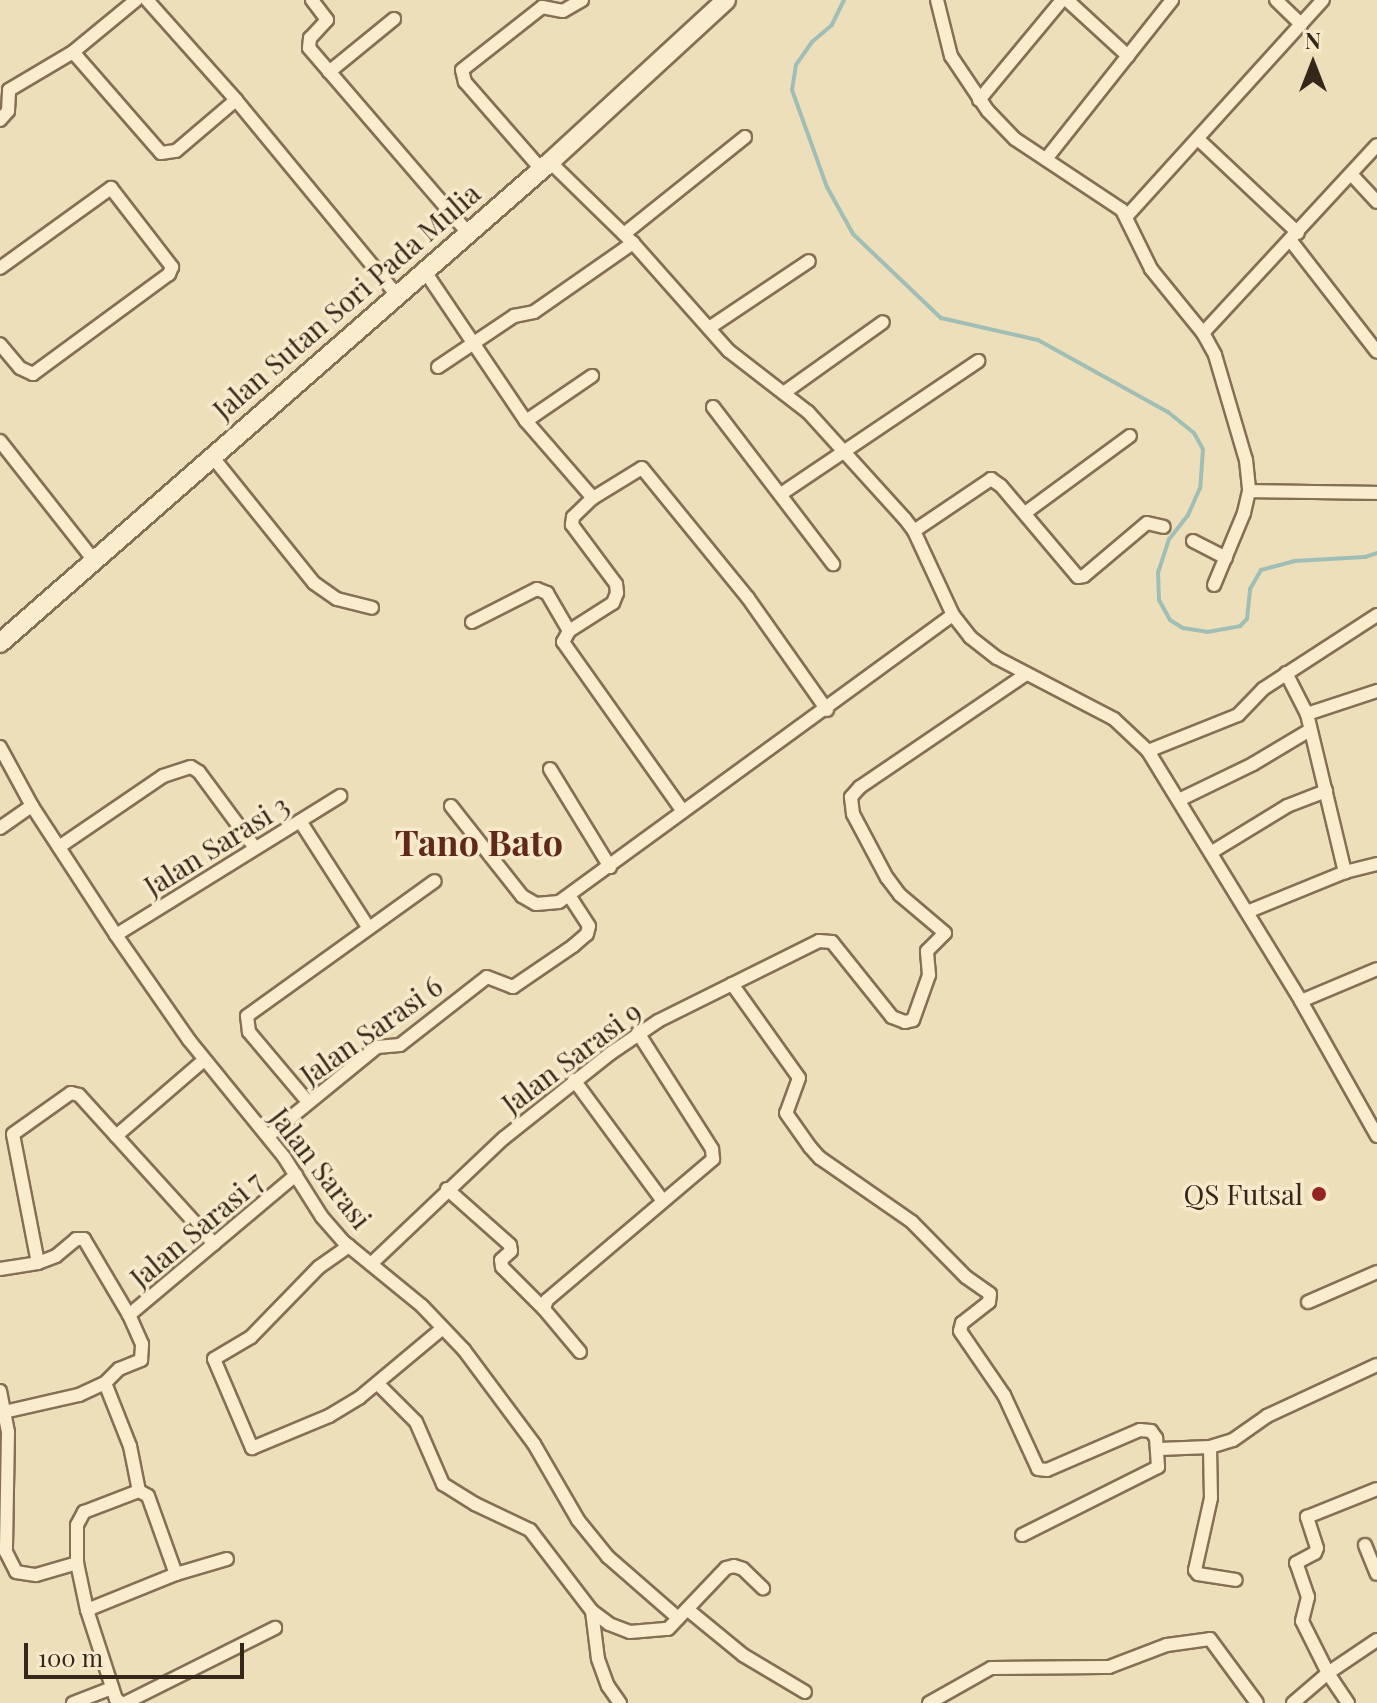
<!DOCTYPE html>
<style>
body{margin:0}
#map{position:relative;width:1377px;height:1703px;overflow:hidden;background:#eedfbb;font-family:"Playfair Display",serif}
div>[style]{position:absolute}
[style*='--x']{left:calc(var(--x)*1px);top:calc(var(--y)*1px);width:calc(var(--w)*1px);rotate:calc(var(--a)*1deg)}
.stream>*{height:4px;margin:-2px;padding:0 2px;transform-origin:2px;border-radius:2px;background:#9fbfb6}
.roads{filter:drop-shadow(2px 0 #856f55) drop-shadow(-2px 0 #856f55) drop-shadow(0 2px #856f55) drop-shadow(0 -2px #856f55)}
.street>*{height:12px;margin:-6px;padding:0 6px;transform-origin:6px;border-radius:6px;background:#f9edce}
.secondary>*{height:18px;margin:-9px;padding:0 9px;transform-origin:9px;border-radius:9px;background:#f9edce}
.dots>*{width:22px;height:22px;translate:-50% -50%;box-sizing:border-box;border:4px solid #f6eacb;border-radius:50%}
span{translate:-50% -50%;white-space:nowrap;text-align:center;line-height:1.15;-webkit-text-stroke:7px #f6eacb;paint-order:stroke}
.street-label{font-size:28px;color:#34271a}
.poi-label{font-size:28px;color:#34271a}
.right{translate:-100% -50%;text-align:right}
.district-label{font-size:36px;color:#612919;font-weight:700}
.north{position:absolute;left:1273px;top:24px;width:80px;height:80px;-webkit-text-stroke:6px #f6eacb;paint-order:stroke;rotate:0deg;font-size:22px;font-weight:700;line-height:32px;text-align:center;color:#34271a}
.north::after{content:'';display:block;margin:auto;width:28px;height:36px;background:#34271a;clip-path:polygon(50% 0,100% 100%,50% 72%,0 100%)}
.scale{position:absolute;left:24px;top:1643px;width:220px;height:36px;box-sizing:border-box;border:4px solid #34271a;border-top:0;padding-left:10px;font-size:24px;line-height:28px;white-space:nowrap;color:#34271a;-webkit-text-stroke:6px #f6eacb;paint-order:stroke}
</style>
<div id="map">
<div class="stream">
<i style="--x:844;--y:0;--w:28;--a:116"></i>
<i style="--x:832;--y:25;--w:26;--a:140"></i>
<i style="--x:812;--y:42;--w:28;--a:125"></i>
<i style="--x:796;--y:65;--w:25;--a:99"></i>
<i style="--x:792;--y:90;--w:103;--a:70.2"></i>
<i style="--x:827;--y:187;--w:54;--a:61"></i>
<i style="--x:853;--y:234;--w:122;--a:43.7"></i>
<i style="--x:941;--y:318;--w:99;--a:12.8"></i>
<i style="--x:1038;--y:340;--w:149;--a:29"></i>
<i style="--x:1168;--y:412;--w:33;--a:39"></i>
<i style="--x:1194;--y:433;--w:18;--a:61"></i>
<i style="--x:1203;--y:449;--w:39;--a:94"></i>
<i style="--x:1200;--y:488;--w:30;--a:114"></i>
<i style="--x:1188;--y:515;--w:31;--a:128"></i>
<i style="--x:1169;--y:539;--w:35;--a:108"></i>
<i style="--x:1158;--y:572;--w:28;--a:88"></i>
<i style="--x:1159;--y:600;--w:23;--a:61"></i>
<i style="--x:1170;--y:620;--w:15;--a:32"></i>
<i style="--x:1183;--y:628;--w:24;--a:9"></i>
<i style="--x:1207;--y:632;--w:34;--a:-10"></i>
<i style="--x:1240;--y:626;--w:10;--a:-45"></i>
<i style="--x:1247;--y:619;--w:30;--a:-84"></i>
<i style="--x:1250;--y:589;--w:22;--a:-60"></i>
<i style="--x:1261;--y:570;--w:34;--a:-15"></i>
<i style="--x:1294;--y:561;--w:71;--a:-3.2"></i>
<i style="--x:1365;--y:557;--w:13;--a:-18"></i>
</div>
<div class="roads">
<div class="street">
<i style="--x:147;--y:0;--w:134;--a:48.3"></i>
<i style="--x:236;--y:100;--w:251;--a:50.5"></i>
<i style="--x:312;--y:0;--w:25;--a:53"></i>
<i style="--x:327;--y:20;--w:25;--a:133"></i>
<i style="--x:310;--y:38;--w:10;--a:96"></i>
<i style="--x:309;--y:48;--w:244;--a:49.3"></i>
<i style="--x:937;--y:0;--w:58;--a:76"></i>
<i style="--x:951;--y:56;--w:66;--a:56.1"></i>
<i style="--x:988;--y:111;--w:39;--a:46"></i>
<i style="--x:1015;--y:139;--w:128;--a:33.6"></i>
<i style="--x:1122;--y:210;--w:66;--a:63.8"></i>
<i style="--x:1151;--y:269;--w:82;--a:50.9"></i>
<i style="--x:1203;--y:333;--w:25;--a:61"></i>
<i style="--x:1215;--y:355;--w:109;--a:73.6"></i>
<i style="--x:1246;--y:460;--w:31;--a:84"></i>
<i style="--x:1249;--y:491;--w:23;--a:103"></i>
<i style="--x:1244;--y:513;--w:78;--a:112.6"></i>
<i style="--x:1067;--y:0;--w:83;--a:42.6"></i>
<i style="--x:1276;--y:0;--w:35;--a:44"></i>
<i style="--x:73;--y:52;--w:134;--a:48.9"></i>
<i style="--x:161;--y:153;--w:15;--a:-8"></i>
<i style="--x:176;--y:151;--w:79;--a:-40.4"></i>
<i style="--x:329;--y:72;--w:84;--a:-39.2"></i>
<i style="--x:979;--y:100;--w:130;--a:-50.3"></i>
<i style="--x:0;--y:120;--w:12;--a:-48"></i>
<i style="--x:8;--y:111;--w:21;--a:-87"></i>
<i style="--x:9;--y:90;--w:74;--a:-30.7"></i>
<i style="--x:73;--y:52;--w:82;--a:-39.5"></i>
<i style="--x:1198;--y:139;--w:137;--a:43.2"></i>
<i style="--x:1046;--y:159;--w:203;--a:-51.6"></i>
<i style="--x:550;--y:162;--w:116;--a:44.3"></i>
<i style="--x:633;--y:243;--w:144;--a:48.4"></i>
<i style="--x:729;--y:351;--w:100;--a:37.7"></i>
<i style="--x:808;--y:412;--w:144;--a:47.8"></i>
<i style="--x:905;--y:519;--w:15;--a:53"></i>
<i style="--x:914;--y:531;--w:93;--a:65.1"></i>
<i style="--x:953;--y:615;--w:28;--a:52"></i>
<i style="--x:970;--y:637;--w:34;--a:38"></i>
<i style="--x:997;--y:658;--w:132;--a:27.5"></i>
<i style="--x:1114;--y:719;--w:47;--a:43.3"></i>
<i style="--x:1148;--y:751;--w:293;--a:58.5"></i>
<i style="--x:1301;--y:1001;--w:155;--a:60.6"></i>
<i style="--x:541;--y:169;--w:116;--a:-131.1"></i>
<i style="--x:465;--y:82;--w:12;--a:-104"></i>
<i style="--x:462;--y:70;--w:102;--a:-38.2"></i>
<i style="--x:542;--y:7;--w:21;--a:11"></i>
<i style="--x:563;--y:11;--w:22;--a:-30"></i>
<i style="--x:1351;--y:174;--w:38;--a:47"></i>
<i style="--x:1126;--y:217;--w:293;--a:-47.8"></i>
<i style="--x:624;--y:234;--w:155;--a:-38.7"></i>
<i style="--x:1291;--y:241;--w:140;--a:52.2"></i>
<i style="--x:0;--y:268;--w:137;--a:-35.8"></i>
<i style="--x:111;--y:188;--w:100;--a:52.3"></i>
<i style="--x:172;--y:267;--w:8;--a:113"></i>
<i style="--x:169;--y:274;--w:169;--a:143.7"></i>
<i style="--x:33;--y:374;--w:14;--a:-155"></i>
<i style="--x:20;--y:368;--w:31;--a:-130"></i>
<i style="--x:424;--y:270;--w:182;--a:56"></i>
<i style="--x:526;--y:421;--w:102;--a:49"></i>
<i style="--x:709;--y:328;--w:120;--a:-33.8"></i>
<i style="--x:1203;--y:333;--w:256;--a:-47.2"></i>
<i style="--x:438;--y:367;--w:92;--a:-33.9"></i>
<i style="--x:514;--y:316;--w:20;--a:-11"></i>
<i style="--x:534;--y:312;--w:121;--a:-34.9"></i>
<i style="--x:785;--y:392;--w:120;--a:-35.5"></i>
<i style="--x:713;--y:407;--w:198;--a:52.6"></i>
<i style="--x:526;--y:421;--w:80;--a:-34.3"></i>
<i style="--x:0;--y:441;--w:155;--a:51.8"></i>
<i style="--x:211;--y:455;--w:164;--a:51.2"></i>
<i style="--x:314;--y:583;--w:28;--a:35"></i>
<i style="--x:337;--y:599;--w:36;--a:14"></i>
<i style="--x:1249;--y:491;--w:128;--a:0.9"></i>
<i style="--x:781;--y:494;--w:238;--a:-34"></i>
<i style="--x:1025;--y:513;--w:130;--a:-36.3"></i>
<i style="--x:914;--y:531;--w:93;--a:-34"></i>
<i style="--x:991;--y:479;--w:12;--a:35"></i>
<i style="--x:1001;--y:486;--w:119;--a:49.8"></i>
<i style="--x:1078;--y:577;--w:6;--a:-9"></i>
<i style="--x:1084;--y:576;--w:82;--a:-40.1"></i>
<i style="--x:1147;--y:523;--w:17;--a:13"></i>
<i style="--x:1193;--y:541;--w:37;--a:27"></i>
<i style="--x:472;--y:622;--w:73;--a:-26.9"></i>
<i style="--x:537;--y:589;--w:11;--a:22"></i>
<i style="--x:547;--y:593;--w:44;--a:59.9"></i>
<i style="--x:1286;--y:673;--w:46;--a:62.9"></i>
<i style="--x:1307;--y:714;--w:163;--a:76.5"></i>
<i style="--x:1307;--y:714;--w:74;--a:-18.2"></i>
<i style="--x:0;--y:747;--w:67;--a:61.5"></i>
<i style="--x:32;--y:806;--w:154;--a:56.9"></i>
<i style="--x:116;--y:935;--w:128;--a:55.2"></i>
<i style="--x:189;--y:1040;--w:151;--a:50.9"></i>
<i style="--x:284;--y:1157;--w:71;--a:57.7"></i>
<i style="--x:322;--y:1217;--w:35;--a:49"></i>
<i style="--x:345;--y:1243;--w:99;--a:39.3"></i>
<i style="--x:422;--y:1306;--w:61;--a:46.3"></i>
<i style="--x:464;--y:1350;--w:117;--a:53.3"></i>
<i style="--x:534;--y:1444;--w:88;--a:59.9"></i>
<i style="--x:578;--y:1520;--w:48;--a:51"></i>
<i style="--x:608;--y:1557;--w:93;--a:41.1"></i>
<i style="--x:1148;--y:751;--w:97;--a:-21.8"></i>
<i style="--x:1238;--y:715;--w:36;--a:-46"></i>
<i style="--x:1263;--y:689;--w:136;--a:-33"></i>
<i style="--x:550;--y:769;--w:115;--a:58.5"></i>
<i style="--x:1181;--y:799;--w:80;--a:-25.9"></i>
<i style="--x:1253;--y:764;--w:66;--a:-30.8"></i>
<i style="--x:451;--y:806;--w:115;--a:51.7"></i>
<i style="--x:522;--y:896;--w:16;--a:30"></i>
<i style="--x:536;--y:904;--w:23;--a:-5"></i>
<i style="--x:559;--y:902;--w:487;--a:-36.1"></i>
<i style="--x:682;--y:810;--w:206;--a:-125.3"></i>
<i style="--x:563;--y:642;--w:13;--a:-61"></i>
<i style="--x:569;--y:631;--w:52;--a:-32.5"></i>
<i style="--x:613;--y:603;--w:11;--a:-68"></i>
<i style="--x:617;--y:593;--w:9;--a:-96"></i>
<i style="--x:616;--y:584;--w:74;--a:-126.7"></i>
<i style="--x:572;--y:525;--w:8;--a:-83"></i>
<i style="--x:573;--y:517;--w:28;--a:-44"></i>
<i style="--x:593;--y:498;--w:57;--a:-31.5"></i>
<i style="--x:642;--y:468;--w:168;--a:50.8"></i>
<i style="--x:748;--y:598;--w:137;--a:54.8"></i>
<i style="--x:300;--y:821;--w:126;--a:57.3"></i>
<i style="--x:0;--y:828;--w:39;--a:-35"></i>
<i style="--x:59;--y:847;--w:126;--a:-34.3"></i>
<i style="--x:163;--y:776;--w:29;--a:-18"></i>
<i style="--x:191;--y:767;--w:9;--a:32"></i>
<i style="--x:199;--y:772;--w:94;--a:53.6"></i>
<i style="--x:1212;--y:852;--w:88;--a:-31.5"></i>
<i style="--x:1287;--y:806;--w:42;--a:-21"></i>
<i style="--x:1247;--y:912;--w:106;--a:-22.2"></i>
<i style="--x:1345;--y:872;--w:33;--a:-14"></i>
<i style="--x:116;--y:935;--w:264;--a:-31.8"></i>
<i style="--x:732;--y:984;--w:115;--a:54.5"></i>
<i style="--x:799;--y:1078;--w:37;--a:110"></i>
<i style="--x:786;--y:1113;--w:42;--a:54.8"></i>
<i style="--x:810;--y:1147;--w:15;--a:48"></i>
<i style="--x:820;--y:1158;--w:112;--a:34.8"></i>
<i style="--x:912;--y:1222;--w:77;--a:45.5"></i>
<i style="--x:966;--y:1277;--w:29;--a:35"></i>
<i style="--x:990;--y:1294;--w:8;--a:97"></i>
<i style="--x:989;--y:1302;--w:34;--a:142"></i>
<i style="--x:962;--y:1323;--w:8;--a:104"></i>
<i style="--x:960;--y:1331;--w:78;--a:55.5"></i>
<i style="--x:1004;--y:1395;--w:81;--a:65.3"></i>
<i style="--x:1038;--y:1469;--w:9;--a:6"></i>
<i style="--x:1047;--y:1470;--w:101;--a:-23.3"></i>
<i style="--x:1140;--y:1430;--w:11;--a:5"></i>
<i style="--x:1151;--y:1431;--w:9;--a:54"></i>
<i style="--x:1156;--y:1438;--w:29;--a:86"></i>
<i style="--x:1158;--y:1467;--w:152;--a:153.4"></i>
<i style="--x:1301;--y:1001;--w:82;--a:-22.8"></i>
<i style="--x:574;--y:1080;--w:150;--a:53.7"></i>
<i style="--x:308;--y:1102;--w:92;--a:-130.1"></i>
<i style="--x:249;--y:1032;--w:16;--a:-97"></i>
<i style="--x:247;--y:1016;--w:231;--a:-35.7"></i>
<i style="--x:116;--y:1136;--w:116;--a:-40.8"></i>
<i style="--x:268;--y:1136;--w:141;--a:-39.2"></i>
<i style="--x:377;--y:1047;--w:23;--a:-5"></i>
<i style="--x:400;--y:1045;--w:110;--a:-38"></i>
<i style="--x:487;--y:977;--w:28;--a:21"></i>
<i style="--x:513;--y:987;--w:73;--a:-34.3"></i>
<i style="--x:573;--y:946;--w:18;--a:-41"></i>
<i style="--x:587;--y:934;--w:8;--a:-76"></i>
<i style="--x:589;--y:926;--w:35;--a:-123"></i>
<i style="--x:447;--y:1189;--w:84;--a:41.6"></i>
<i style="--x:510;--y:1245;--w:6;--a:81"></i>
<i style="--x:511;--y:1251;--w:13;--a:138"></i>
<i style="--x:501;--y:1260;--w:7;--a:82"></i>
<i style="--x:502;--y:1267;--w:59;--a:45"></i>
<i style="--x:544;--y:1309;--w:56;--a:50.1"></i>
<i style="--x:349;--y:1246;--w:37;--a:145"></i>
<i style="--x:319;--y:1267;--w:98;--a:134.2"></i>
<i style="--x:251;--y:1337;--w:43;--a:149.3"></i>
<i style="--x:214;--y:1359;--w:97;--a:66.9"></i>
<i style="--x:252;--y:1448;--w:83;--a:-22.6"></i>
<i style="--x:329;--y:1416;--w:35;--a:-31"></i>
<i style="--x:359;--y:1398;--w:109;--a:-39.8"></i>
<i style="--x:38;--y:1263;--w:19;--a:-21"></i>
<i style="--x:56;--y:1256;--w:26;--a:-40"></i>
<i style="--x:76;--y:1239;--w:8;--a:0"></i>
<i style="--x:84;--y:1239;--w:88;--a:59.4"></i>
<i style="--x:371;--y:1264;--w:183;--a:-43.5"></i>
<i style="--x:504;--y:1138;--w:137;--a:-38.5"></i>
<i style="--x:611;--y:1053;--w:57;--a:-34.2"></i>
<i style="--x:658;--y:1021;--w:180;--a:-26.4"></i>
<i style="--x:819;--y:941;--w:13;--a:4"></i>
<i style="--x:832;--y:942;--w:96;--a:51.3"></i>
<i style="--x:892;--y:1017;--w:14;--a:21"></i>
<i style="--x:905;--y:1022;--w:8;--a:-14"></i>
<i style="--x:913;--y:1020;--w:48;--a:-70.4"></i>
<i style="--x:929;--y:975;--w:24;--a:-95"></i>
<i style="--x:927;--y:951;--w:25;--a:-45"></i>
<i style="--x:945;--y:933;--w:59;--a:-139.8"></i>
<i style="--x:900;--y:895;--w:21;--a:-127"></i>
<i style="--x:887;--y:878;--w:72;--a:-118"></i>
<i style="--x:853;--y:814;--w:17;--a:-97"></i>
<i style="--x:851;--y:797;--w:13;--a:-48"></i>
<i style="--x:860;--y:787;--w:201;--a:-34.2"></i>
<i style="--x:0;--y:1269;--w:38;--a:-9"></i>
<i style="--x:38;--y:1263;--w:131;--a:-101"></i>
<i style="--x:13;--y:1134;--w:71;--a:-35.3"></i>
<i style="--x:71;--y:1093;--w:8;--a:14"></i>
<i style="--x:79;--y:1095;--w:201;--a:47.8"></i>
<i style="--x:1308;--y:1302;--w:75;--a:-23.5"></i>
<i style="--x:544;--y:1309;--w:9;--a:-72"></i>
<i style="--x:547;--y:1300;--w:218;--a:-40.3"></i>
<i style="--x:713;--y:1159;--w:10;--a:-96"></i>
<i style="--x:712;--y:1149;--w:138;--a:-122.5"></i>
<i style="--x:105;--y:1383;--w:68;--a:68.4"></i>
<i style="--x:130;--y:1446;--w:46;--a:78.7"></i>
<i style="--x:379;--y:1385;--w:52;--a:45"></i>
<i style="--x:416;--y:1422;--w:68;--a:66.5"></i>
<i style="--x:443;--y:1484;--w:38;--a:32"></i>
<i style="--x:475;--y:1504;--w:61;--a:25.3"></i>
<i style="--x:530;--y:1530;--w:102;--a:52.6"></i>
<i style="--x:592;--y:1611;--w:21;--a:37"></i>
<i style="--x:609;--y:1624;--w:22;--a:21"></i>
<i style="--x:630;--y:1632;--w:38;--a:-5"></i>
<i style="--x:668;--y:1629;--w:84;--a:-46.4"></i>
<i style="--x:726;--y:1568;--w:8;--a:-14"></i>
<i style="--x:734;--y:1566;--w:9;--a:18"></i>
<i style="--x:743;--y:1569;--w:28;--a:44"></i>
<i style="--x:0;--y:1391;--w:42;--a:79"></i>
<i style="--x:8;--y:1432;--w:120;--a:91"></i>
<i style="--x:6;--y:1552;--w:22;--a:63"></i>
<i style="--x:16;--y:1572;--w:20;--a:9"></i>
<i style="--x:36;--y:1575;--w:43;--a:-16.3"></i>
<i style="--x:77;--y:1563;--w:38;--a:-90"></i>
<i style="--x:77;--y:1525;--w:15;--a:-62"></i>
<i style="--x:84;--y:1512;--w:59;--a:-20.9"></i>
<i style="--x:139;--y:1491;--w:10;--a:29"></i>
<i style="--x:148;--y:1496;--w:83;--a:70.3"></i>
<i style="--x:176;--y:1574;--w:53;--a:-16.4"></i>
<i style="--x:4;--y:1412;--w:77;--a:-12.8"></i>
<i style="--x:79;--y:1395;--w:29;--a:-25"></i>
<i style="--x:105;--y:1383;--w:20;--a:-45"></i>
<i style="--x:119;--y:1369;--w:24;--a:-22"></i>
<i style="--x:141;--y:1360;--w:16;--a:-86"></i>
<i style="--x:142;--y:1344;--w:32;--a:-114"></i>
<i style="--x:129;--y:1315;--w:218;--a:-40"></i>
<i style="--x:1210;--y:1447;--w:51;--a:88.9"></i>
<i style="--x:1211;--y:1498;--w:74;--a:102.5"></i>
<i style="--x:1195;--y:1570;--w:5;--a:53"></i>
<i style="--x:1198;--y:1574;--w:38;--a:9"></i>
<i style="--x:1159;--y:1449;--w:51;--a:-2.2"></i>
<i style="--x:1210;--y:1447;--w:24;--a:-17"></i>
<i style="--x:1233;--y:1440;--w:42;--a:-35.2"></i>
<i style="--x:1267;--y:1416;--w:121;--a:-24.9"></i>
<i style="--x:1365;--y:1545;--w:31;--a:68"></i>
<i style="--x:77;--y:1563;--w:48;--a:78"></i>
<i style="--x:87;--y:1610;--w:94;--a:72"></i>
<i style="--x:116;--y:1699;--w:6;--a:39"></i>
<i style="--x:687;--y:1609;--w:72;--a:39.4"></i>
<i style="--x:743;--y:1655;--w:72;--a:30.8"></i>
<i style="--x:87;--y:1610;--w:96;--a:-22"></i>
<i style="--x:592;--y:1611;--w:48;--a:82.9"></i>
<i style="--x:598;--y:1659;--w:29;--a:70"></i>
<i style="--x:608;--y:1686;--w:21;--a:55"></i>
<i style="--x:73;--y:1703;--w:42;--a:-21"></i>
<i style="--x:125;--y:1703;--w:168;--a:-26.6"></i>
<i style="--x:929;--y:1703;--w:71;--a:-29.4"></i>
<i style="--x:991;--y:1668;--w:118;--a:-0.5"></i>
<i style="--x:1109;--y:1667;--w:62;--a:-20.8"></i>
<i style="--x:1167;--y:1645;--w:43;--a:-7.9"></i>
<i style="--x:1210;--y:1639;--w:79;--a:53.7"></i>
<i style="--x:1293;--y:1703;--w:46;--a:-40.6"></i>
<i style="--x:1328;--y:1673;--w:58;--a:-116.6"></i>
<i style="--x:1302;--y:1621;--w:25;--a:-76"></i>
<i style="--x:1308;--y:1597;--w:36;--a:-109"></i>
<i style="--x:1296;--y:1563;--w:21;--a:-28"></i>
<i style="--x:1315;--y:1553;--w:5;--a:-68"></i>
<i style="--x:1317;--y:1548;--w:33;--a:-108"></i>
<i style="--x:1307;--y:1517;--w:75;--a:-21.8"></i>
<i style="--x:1348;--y:1703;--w:36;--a:-124"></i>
<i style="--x:1328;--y:1673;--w:59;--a:-34"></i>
</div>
<div class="secondary">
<i style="--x:0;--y:643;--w:731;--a:-41.17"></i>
<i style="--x:550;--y:162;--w:239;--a:-42.6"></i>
</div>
</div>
<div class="dots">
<i style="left:1319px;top:1194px;background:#952524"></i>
</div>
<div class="street-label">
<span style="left:346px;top:301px;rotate:-41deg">Jalan Sutan Sori Pada Mulia</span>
<span style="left:216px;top:845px;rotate:-32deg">Jalan Sarasi 3</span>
<span style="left:371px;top:1030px;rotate:-35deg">Jalan Sarasi 6</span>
<span style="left:571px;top:1057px;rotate:-37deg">Jalan Sarasi 9</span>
<span style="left:321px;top:1168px;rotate:52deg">Jalan Sarasi</span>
<span style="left:196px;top:1229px;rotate:-40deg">Jalan Sarasi 7</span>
</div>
<div class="poi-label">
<span class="right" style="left:1303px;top:1194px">QS Futsal</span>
</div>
<div class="district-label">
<span style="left:479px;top:842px">Tano Bato</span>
</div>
<div class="north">N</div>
<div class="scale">100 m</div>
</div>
